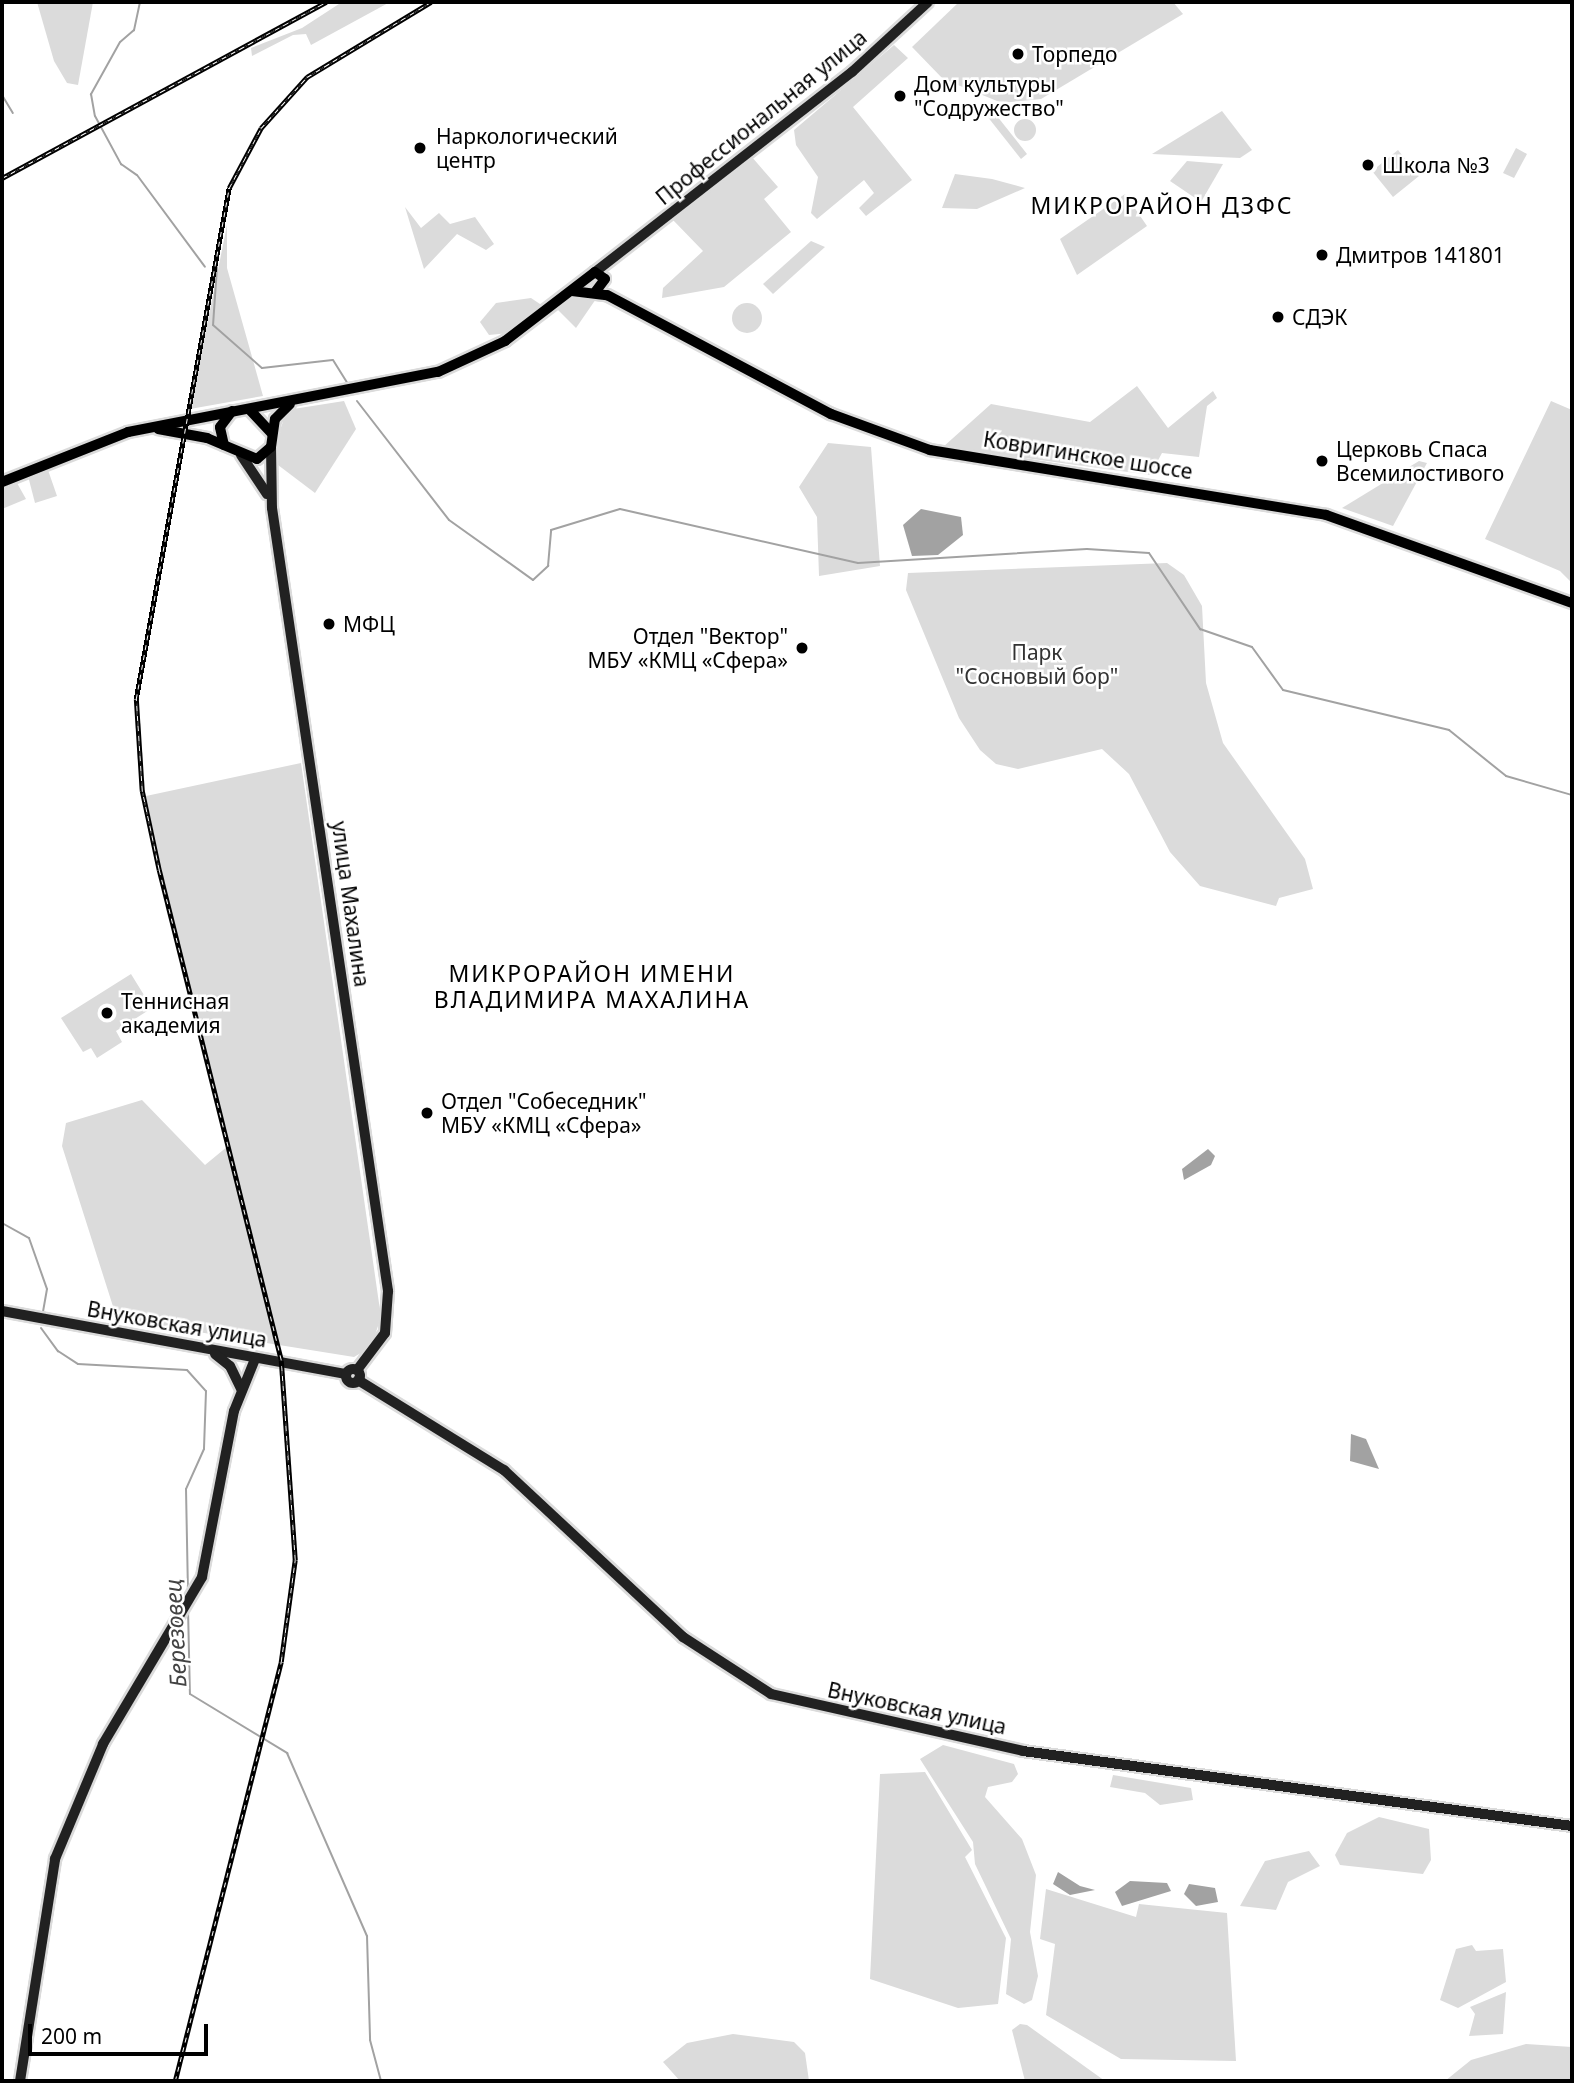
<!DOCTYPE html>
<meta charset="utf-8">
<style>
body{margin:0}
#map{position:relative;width:1574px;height:2083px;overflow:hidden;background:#fff;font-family:"Noto Sans",sans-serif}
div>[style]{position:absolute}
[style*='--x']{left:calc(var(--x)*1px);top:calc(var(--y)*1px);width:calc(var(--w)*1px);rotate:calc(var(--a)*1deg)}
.green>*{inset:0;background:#dbdbdb}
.round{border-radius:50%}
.water>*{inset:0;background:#a2a2a2}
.stream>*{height:2px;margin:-1px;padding:0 1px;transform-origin:1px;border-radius:1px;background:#a2a2a2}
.roads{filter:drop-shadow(2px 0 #dbdbdb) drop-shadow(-2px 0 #dbdbdb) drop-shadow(0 2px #dbdbdb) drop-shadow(0 -2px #dbdbdb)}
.secondary>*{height:10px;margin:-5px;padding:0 5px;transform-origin:5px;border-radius:5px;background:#212121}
.secondary>.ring{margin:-5px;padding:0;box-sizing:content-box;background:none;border:10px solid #212121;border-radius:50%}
.primary>*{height:10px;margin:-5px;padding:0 5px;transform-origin:5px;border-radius:5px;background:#000}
.rail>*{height:4.5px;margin-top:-2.25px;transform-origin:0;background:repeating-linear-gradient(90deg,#fff 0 5px,#000 0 10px);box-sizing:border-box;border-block:2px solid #000}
.dots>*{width:19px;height:19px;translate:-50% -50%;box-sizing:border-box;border:4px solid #fff;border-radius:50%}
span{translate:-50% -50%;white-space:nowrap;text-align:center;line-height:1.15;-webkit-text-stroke:5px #fff;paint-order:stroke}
.poi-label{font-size:21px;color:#000}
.left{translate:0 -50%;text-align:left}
.right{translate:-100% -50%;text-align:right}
.street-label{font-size:21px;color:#000}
.park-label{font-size:21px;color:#323232}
.neighbourhood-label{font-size:23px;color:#000;letter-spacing:2px}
.water-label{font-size:23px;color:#434343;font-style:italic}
.frame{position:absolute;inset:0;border:4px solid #000;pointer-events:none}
.scale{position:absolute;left:28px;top:2024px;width:180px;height:32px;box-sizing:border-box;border:4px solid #000;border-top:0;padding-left:9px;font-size:21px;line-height:24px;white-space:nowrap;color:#000;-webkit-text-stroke:5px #fff;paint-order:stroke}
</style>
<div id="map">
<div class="green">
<i style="clip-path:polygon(37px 2px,93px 2px,78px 85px,67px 83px,54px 61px)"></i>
<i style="clip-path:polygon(342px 2px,390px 2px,311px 45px,306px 34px,293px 35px,252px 56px,251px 48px,302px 28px)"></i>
<i style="clip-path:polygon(959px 2px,1173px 2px,1183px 14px,1041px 99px,1002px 103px,943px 79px,912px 47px)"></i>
<i style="clip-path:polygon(894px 45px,908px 58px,853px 107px,912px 180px,866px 216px,859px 208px,874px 193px,864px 180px,817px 219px,811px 213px,818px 177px,796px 145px,794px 130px)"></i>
<i style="clip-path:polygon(993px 111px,1027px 154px,1021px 159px,987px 116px)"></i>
<i style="clip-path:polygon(1222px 111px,1252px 150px,1240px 158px,1152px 154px)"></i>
<i class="round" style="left:1014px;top:119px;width:22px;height:22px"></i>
<i style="clip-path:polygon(1516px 148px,1527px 154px,1514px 178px,1503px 173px)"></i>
<i style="clip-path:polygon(1398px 150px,1419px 176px,1393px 197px,1372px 171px)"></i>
<i style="clip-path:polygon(751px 156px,778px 187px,764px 199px,791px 232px,724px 287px,662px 298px,663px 288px,703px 251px,673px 220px)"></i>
<i style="clip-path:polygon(1187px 161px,1223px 164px,1201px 202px,1170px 181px)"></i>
<i style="clip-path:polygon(955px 174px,992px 179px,1025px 188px,977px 209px,942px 208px)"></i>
<i style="clip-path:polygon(1125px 194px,1147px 226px,1077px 275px,1060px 239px)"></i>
<i style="clip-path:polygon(405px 207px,421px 228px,439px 213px,450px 224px,475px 217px,494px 244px,486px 250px,457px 234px,424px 269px)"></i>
<i style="clip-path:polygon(227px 225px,227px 268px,263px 396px,190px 409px)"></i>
<i style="clip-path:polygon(811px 241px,825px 247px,773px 294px,763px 284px)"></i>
<i style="clip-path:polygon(579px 291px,598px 296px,576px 328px,555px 307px)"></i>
<i style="clip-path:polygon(531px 298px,543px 306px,509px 333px,489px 335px,480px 322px,496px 303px)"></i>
<i class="round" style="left:732px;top:303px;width:30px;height:30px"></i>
<i style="clip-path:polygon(1137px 386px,1168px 428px,1213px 391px,1217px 398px,1207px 406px,1199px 457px,1162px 453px,1150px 475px,943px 447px,991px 404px,1090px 422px)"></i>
<i style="clip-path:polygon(344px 401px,356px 429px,315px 493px,278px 465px,278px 436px,287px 410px)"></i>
<i style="clip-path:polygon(1551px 401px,1572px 410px,1572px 583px,1560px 571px,1485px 539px)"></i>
<i style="clip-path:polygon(828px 443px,871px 447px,880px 566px,819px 576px,817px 517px,799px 487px)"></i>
<i style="clip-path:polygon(1419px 461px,1427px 463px,1393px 526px,1342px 508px)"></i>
<i style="clip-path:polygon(48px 470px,57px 496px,35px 503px,28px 476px)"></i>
<i style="clip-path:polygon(17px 483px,26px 499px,2px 509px,2px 489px)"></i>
<i style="clip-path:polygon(1167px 563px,1184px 575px,1202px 606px,1206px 683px,1223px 743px,1305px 859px,1313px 889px,1279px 898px,1276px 906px,1200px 886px,1170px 852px,1129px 774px,1102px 749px,1018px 769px,996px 764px,980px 750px,959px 718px,906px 590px,908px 573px)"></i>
<i style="clip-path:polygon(301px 763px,381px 1317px,371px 1347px,354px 1357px,117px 1319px,62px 1146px,66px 1123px,142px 1100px,205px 1165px,228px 1146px,175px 941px,146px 796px)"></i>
<i style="clip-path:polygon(131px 974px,152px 1008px,116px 1031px,122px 1042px,97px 1058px,91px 1048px,83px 1052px,61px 1018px)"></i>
<i style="clip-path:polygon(943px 1745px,1014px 1764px,1018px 1774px,1012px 1782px,988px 1787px,985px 1797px,1022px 1839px,1036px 1875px,1030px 1932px,1038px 1976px,1032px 2000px,1024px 2004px,1006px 1994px,1011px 1939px,975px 1864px,973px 1842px,920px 1759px)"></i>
<i style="clip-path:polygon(925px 1772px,972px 1850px,965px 1857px,1006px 1938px,998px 2004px,958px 2008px,870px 1979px,880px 1774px)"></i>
<i style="clip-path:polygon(1113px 1775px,1191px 1788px,1193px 1800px,1160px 1805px,1145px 1793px,1110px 1787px)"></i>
<i style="clip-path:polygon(1379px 1817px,1429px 1829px,1431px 1860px,1423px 1874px,1340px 1865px,1335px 1855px,1347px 1833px)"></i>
<i style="clip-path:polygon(1309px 1851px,1320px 1866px,1288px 1882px,1276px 1910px,1240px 1906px,1265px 1861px)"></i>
<i style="clip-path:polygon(1046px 1889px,1136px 1917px,1139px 1904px,1227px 1913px,1236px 2061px,1121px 2059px,1046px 2015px,1055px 1944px,1040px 1939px)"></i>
<i style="clip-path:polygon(1472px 1945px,1476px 1951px,1503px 1949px,1506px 1982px,1458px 2008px,1440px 2000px,1456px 1949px)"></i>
<i style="clip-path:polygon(1506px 1992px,1503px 2034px,1469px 2036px,1475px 2014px,1470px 2007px)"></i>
<i style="clip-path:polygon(1020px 2024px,1027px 2025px,1105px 2081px,1025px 2081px,1012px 2030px)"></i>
<i style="clip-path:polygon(733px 2034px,794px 2042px,805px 2053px,809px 2081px,680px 2081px,663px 2062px,687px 2043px)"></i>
<i style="clip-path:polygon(1526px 2044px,1572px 2047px,1572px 2081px,1445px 2081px,1471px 2060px)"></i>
</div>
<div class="water">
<i style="clip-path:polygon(921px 509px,961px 517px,963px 535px,938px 555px,912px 556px,903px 525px)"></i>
<i style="clip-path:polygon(1208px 1149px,1215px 1156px,1211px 1165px,1184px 1180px,1182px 1169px)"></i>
<i style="clip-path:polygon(1351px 1434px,1366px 1439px,1379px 1469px,1350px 1461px)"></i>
<i style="clip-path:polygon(1058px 1872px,1080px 1886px,1095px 1890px,1070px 1895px,1053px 1884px)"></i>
<i style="clip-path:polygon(1130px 1881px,1167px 1883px,1171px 1891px,1122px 1906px,1115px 1892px)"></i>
<i style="clip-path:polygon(1189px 1884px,1215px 1888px,1218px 1902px,1196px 1906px,1184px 1894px)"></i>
</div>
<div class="stream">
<i style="--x:140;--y:2;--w:29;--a:102"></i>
<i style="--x:134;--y:30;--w:18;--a:139"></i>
<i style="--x:120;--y:42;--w:60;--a:119.1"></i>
<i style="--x:91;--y:94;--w:22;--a:80"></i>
<i style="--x:95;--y:116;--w:55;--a:61.6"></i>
<i style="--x:121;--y:164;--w:19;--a:35"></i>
<i style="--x:137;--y:175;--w:114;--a:53.5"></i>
<i style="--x:2;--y:95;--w:21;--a:59"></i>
<i style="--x:217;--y:267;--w:58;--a:93.9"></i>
<i style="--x:213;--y:325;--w:65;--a:41.3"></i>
<i style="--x:262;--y:368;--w:71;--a:-6.4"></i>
<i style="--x:333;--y:360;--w:28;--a:58"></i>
<i style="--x:357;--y:401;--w:150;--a:52.3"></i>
<i style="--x:449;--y:520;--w:103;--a:35.5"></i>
<i style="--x:533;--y:580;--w:21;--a:-43"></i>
<i style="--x:548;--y:566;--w:36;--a:-85"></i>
<i style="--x:551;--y:530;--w:72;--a:-16.9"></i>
<i style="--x:620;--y:509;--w:244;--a:12.8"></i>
<i style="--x:858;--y:563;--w:229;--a:-3.5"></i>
<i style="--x:1087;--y:549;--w:62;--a:3.7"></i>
<i style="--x:1149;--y:553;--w:92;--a:56.1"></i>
<i style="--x:1200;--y:629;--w:55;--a:19.1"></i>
<i style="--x:1252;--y:647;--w:53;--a:54.2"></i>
<i style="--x:1283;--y:690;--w:171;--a:13.5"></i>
<i style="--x:1449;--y:730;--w:73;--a:38.9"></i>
<i style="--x:1506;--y:776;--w:69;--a:16.1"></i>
<i style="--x:2;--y:1223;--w:31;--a:29"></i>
<i style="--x:29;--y:1238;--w:54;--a:70.6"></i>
<i style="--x:47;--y:1289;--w:23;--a:100"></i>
<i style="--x:41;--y:1328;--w:29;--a:54"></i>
<i style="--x:58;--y:1351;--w:24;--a:33"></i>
<i style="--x:78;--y:1364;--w:109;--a:3.2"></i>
<i style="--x:187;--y:1370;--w:28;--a:48"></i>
<i style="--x:206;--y:1391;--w:58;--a:92"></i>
<i style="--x:204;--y:1449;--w:44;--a:114.2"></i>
<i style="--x:186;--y:1489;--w:104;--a:88.9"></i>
<i style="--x:188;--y:1609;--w:85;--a:88.7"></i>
<i style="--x:190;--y:1694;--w:114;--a:31.3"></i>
<i style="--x:287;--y:1753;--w:200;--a:66.4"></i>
<i style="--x:367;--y:1936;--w:104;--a:88.3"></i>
<i style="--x:370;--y:2040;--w:42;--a:75"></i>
</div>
<div class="roads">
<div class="secondary">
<i style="--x:595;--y:272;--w:326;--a:-37.9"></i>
<i style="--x:852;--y:72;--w:103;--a:-42.6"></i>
<i style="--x:271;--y:447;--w:61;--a:89.1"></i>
<i style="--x:272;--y:508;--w:792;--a:81.57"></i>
<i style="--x:388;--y:1291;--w:42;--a:94.1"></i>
<i style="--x:385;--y:1333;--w:46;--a:127.1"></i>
<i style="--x:241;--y:455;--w:47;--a:56.3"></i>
<i style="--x:2;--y:1311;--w:350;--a:10.4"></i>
<i style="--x:215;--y:1354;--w:19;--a:39"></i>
<i style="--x:230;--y:1366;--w:25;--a:64"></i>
<i class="ring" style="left:346px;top:1369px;width:4px;height:4px"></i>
<i style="--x:358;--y:1380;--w:172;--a:31.7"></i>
<i style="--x:504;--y:1470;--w:245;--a:43"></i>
<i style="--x:683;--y:1637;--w:105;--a:32.9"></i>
<i style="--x:771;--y:1694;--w:258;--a:12.7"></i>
<i style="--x:1023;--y:1751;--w:554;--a:7.78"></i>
<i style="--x:20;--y:2081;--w:225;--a:-81"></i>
<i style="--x:55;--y:1859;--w:125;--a:-67.3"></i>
<i style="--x:103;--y:1744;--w:194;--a:-59.3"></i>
<i style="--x:202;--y:1577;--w:169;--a:-79.1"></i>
<i style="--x:234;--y:1411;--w:56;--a:-68"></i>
</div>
<div class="primary">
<i style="--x:572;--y:291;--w:35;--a:7"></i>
<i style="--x:607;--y:295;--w:254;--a:28"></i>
<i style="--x:831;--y:414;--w:105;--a:20"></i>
<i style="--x:930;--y:450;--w:401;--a:9.3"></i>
<i style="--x:1326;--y:515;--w:261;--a:19.7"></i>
<i style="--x:249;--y:409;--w:34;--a:47"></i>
<i style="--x:158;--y:429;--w:50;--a:10.4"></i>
<i style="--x:207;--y:438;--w:54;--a:22.8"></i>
<i style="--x:257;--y:459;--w:18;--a:-41"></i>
<i style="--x:271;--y:447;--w:28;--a:-82"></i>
<i style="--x:275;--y:419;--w:21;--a:-45"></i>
<i style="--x:224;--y:445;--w:18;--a:-103"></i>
<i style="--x:220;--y:427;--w:20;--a:-53"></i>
<i style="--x:2;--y:482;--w:136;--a:-21.6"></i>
<i style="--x:128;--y:432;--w:316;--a:-11"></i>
<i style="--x:438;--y:372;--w:74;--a:-24.8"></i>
<i style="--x:505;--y:341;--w:113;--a:-37.5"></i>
<i style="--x:595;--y:272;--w:12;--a:35"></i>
<i style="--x:605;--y:279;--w:15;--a:127"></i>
</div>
</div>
<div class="rail">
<i style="--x:2;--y:178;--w:369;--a:-28.5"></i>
<i style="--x:175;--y:2081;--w:432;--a:-75.8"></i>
<i style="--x:281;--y:1662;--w:103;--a:-82.2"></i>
<i style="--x:295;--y:1560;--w:200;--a:-94"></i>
<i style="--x:281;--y:1360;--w:505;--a:-103.98"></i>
<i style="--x:159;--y:870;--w:81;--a:-102.1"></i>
<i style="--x:142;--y:791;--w:92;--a:-93.7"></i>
<i style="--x:136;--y:699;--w:519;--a:-79.69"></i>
<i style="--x:229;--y:188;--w:68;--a:-61.9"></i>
<i style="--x:261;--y:128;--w:69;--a:-48"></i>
<i style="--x:307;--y:77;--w:145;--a:-31.2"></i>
</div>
<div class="dots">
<i style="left:1018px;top:54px;background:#000"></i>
<i style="left:900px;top:96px;background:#000"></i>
<i style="left:420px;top:148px;background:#000"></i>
<i style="left:1368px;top:165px;background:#000"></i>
<i style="left:1322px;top:255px;background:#000"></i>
<i style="left:1278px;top:317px;background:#000"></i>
<i style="left:1322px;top:461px;background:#000"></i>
<i style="left:329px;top:624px;background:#000"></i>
<i style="left:802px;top:648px;background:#000"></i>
<i style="left:107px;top:1013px;background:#000"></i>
<i style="left:427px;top:1113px;background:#000"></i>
</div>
<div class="poi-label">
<span class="left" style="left:1032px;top:54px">Торпедо</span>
<span class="left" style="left:914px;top:96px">Дом культуры<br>"Содружество"</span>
<span class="left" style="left:436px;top:148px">Наркологический<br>центр</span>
<span class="left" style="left:1382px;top:165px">Школа №3</span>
<span class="left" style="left:1336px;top:255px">Дмитров 141801</span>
<span class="left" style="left:1292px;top:317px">СДЭК</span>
<span class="left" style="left:1336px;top:461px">Церковь Спаса<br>Всемилостивого</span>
<span class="left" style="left:343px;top:624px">МФЦ</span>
<span class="right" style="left:788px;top:648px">Отдел "Вектор"<br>МБУ «КМЦ «Сфера»</span>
<span class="left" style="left:121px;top:1013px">Теннисная<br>академия</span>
<span class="left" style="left:441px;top:1113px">Отдел "Собеседник"<br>МБУ «КМЦ «Сфера»</span>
</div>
<div class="street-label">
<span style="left:761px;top:117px;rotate:-39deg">Профессиональная улица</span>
<span style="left:1088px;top:455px;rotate:9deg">Ковригинское шоссе</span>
<span style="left:351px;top:904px;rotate:82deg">улица Махалина</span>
<span style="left:177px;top:1324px;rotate:10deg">Внуковская улица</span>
<span style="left:917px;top:1708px;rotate:12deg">Внуковская улица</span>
</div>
<div class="park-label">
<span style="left:1037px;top:664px">Парк<br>"Сосновый бор"</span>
</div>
<div class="neighbourhood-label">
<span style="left:1162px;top:205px">МИКРОРАЙОН ДЗФС</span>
<span style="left:592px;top:986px">МИКРОРАЙОН ИМЕНИ<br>ВЛАДИМИРА МАХАЛИНА</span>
</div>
<div class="water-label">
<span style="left:175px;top:1633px;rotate:-93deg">Березовец</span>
</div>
<div class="frame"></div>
<div class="scale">200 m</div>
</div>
